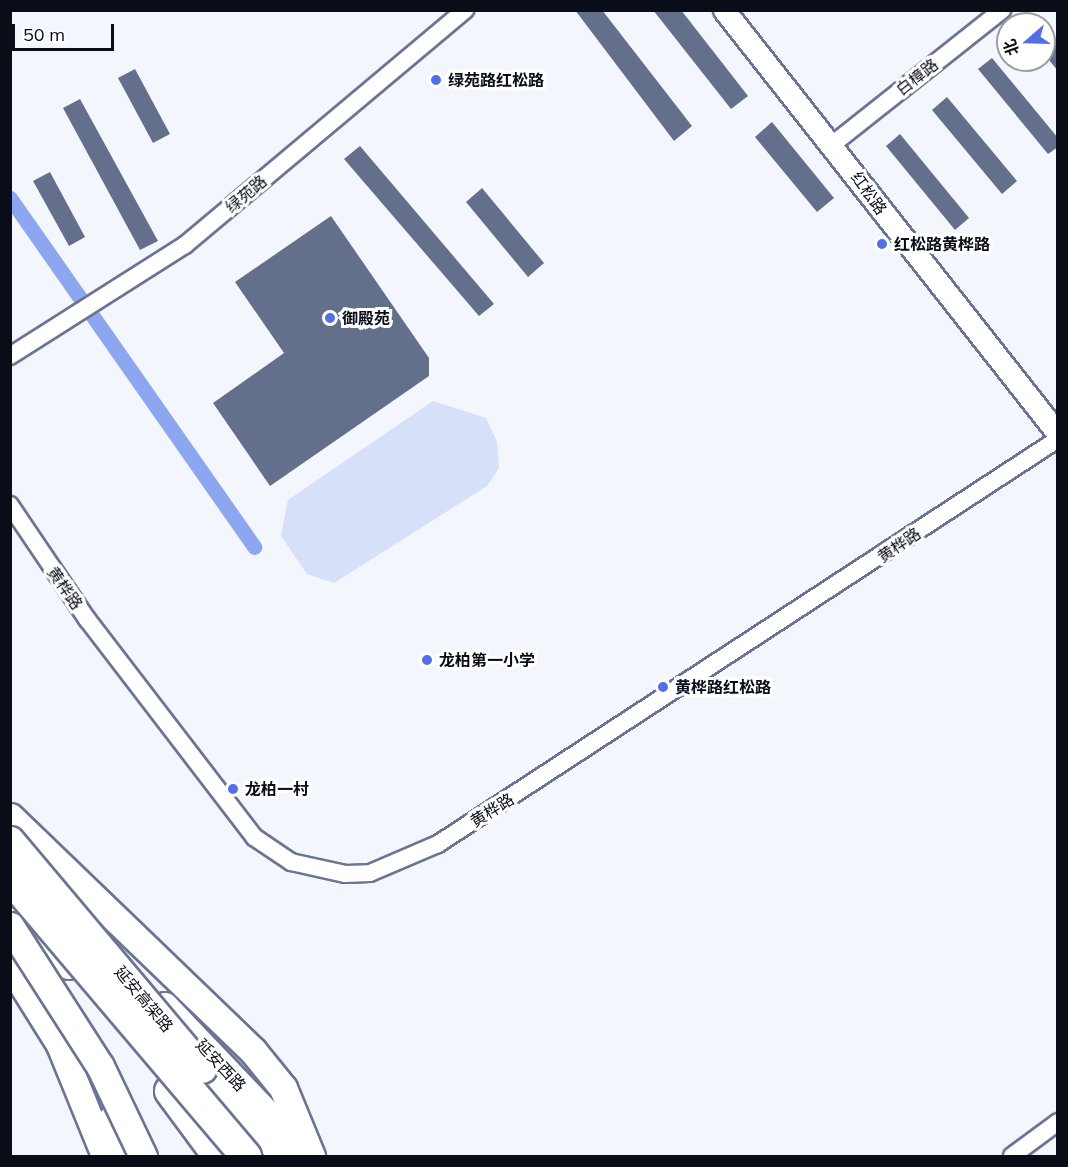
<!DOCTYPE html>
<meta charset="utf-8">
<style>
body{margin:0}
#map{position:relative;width:1068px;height:1167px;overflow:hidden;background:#f3f6fc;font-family:Mulish,"Noto Sans SC",sans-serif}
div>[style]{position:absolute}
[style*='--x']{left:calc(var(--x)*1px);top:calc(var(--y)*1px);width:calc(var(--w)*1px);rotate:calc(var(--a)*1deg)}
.green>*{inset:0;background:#d6e0f9}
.canal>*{height:15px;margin:-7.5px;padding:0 7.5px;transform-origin:7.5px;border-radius:7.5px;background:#8da6f0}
.building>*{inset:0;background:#646f8c}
.roads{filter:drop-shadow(2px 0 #6a7593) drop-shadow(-2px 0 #6a7593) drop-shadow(0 2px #6a7593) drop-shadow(0 -2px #6a7593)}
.minor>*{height:16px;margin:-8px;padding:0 8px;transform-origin:8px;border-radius:8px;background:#fff}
.tertiary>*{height:21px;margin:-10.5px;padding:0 10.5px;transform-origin:10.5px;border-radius:10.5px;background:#fff}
.primary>*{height:26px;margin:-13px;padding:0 13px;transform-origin:13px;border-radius:13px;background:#fff}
.trunk>*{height:27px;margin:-13.5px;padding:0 13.5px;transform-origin:13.5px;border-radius:13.5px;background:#fff}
.motorway>*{height:30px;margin:-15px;padding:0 15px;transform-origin:15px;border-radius:15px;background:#fff}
.bridges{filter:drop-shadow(2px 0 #6a7593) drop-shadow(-2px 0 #6a7593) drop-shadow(0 2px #6a7593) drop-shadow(0 -2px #6a7593)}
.trunk-bridge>*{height:27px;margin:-13.5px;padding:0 13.5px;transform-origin:13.5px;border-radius:13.5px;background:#fff}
.motorway-bridge>*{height:30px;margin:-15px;padding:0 15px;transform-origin:15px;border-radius:15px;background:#fff}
.dots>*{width:16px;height:16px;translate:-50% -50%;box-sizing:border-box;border:3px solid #fff;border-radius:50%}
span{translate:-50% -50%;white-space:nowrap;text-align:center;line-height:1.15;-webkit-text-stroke:6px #fff;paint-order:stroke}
.street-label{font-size:16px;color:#090d18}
.poi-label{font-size:16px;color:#090d18;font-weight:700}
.left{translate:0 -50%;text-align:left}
.frame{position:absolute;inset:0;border:12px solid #090d18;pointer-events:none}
.north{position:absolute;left:996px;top:12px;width:60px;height:60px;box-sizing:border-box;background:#fff;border:2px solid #9d9ea3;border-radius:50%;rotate:250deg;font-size:16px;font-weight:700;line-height:24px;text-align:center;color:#090d18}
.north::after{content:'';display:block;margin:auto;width:21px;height:27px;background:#5270e5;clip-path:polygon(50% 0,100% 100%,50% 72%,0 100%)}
.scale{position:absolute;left:12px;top:24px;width:102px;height:27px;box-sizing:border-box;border:3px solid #090d18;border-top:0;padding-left:8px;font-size:18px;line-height:21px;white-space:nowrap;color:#090d18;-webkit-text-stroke:4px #fff;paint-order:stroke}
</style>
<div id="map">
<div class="green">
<i style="clip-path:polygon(433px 401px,486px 418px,497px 442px,499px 468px,487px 486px,334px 583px,307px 574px,281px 536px,288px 500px)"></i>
</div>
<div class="canal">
<i style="--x:10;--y:198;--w:426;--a:55"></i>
</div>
<div class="building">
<i style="clip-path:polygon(575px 10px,602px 10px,692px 126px,674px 141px)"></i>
<i style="clip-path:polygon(653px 10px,681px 10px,748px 96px,731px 109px)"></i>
<i style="clip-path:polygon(1044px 25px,1058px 42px,1058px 71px,1044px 54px)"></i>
<i style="clip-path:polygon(992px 58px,1058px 138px,1058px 147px,1048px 154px,978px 69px)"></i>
<i style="clip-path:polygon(135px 69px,170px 134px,153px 143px,118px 78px)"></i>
<i style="clip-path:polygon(947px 97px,1017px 181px,1002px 194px,932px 110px)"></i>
<i style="clip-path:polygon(80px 99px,158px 241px,140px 250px,63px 108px)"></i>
<i style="clip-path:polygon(772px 122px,834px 198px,817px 212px,755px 137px)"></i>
<i style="clip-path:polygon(900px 134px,969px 218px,955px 230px,886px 146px)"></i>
<i style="clip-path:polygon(360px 146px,494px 304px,479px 316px,344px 159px)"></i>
<i style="clip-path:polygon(50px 172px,85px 237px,69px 246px,33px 181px)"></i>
<i style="clip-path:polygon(482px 188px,544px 263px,528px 277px,466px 202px)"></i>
<i style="clip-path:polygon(331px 216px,429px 358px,429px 376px,270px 486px,213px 403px,284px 353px,235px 282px)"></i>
</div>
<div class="roads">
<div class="minor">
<i style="--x:833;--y:144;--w:216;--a:-38.4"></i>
<i style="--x:10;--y:356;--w:207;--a:-32.4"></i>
<i style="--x:185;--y:245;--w:366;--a:-40"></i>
<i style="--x:10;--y:505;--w:138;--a:56"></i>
<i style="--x:87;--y:619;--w:275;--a:52.5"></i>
<i style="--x:254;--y:837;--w:45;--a:34"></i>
<i style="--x:291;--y:862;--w:55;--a:12.5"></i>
<i style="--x:345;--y:874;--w:25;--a:-2"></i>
<i style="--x:370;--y:873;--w:74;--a:-23.1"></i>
<i style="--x:438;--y:844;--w:741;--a:-33.15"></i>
<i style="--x:1012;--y:1156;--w:57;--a:-36.5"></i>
</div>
<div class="tertiary">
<i style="--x:724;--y:10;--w:540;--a:51.77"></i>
</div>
<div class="primary">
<i style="--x:10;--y:906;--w:84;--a:45.5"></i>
<i style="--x:10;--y:965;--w:94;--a:58"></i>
<i style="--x:60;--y:1045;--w:120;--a:67.9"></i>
<i style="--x:165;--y:1006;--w:207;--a:46.4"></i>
<i style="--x:112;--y:1119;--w:40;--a:68"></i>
</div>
<div class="trunk">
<i style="--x:10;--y:817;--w:337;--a:43.9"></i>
<i style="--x:253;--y:1051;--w:48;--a:51"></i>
<i style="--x:283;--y:1088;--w:74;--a:67.6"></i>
</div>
<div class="motorway">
<i style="--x:203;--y:1069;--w:120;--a:46.3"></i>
<i style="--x:170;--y:1091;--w:81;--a:53.6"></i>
</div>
</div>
<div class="bridges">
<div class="trunk-bridge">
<i style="--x:10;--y:840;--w:299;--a:49.9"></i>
<i style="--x:10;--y:926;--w:166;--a:57.3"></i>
<i style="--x:100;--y:1066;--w:100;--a:64.5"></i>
</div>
<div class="motorway-bridge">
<i style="--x:10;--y:878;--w:365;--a:49.7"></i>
</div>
</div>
<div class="dots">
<i style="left:436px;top:80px;background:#5270e5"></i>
<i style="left:882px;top:244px;background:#5270e5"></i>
<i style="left:330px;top:318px;background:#5270e5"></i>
<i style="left:427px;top:660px;background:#5270e5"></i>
<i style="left:663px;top:687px;background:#5270e5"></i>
<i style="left:233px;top:789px;background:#5270e5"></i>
</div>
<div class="street-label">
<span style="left:917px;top:77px;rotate:-38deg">白樟路</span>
<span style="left:869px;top:193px;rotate:54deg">红松路</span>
<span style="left:246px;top:194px;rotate:-40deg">绿苑路</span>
<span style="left:899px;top:545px;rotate:-34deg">黄桦路</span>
<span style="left:65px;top:588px;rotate:55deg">黄桦路</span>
<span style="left:492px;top:810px;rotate:-32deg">黄桦路</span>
<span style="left:144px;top:999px;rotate:50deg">延安高架路</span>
<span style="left:221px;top:1065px;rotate:47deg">延安西路</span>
</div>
<div class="poi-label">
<span class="left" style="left:448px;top:80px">绿苑路红松路</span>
<span class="left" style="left:894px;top:244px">红松路黄桦路</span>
<span class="left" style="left:342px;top:318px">御殿苑</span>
<span class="left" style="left:439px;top:660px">龙柏第一小学</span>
<span class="left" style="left:675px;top:687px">黄桦路红松路</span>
<span class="left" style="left:245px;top:789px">龙柏一村</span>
</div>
<div class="frame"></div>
<div class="north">北</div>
<div class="scale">50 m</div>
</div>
